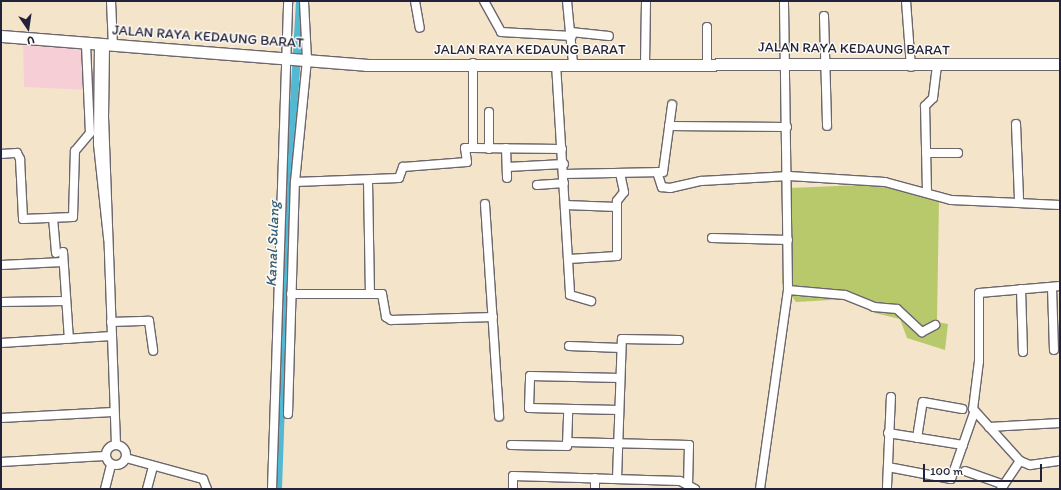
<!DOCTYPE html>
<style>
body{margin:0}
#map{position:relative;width:1061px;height:490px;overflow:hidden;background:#f4e4ca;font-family:Itim,sans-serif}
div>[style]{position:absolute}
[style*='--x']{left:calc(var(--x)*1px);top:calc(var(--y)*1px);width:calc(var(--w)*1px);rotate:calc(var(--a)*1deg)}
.built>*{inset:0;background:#f6cfd6}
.green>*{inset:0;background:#b8c96c}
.canal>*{height:8px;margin:-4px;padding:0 4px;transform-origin:4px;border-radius:4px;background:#53b8d2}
.roads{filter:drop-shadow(1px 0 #6c666d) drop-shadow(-1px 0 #6c666d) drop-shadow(0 1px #6c666d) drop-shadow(0 -1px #6c666d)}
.street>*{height:8px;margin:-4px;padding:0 4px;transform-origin:4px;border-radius:4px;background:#fff}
.street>.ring{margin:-4px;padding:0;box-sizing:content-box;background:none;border:8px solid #fff;border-radius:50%}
.secondary>*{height:11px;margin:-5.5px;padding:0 5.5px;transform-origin:5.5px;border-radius:5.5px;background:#fff}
span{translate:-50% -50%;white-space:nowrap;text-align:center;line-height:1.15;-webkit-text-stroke:3px #fdfcf7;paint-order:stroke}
.street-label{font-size:14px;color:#22223b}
.water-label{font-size:15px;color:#365e77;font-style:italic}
.frame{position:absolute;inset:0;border:2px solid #22223b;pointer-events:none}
.north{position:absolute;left:8px;top:8px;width:40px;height:40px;-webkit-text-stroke:3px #fdfcf7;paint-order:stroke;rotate:167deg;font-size:11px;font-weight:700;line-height:16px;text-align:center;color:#22223b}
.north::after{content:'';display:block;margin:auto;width:14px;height:18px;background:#22223b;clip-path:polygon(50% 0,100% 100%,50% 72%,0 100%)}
.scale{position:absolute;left:923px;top:464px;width:119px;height:18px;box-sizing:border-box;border:2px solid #22223b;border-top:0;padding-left:5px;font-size:12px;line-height:14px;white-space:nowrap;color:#22223b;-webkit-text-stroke:3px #fdfcf7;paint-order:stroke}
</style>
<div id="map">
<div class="built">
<i style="clip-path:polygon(23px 44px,87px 50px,89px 90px,24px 87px)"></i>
</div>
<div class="green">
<i style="clip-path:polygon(887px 184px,939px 200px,937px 322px,948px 324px,945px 350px,907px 338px,900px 319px,875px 313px,848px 299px,796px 302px,782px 283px,784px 252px,792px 247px,789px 188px)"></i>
</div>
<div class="canal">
<i style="--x:278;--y:489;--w:285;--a:-88"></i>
<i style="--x:288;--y:204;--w:203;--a:-86.6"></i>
</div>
<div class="roads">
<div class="street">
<i style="--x:111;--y:1;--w:45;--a:87.5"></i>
<i style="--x:415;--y:1;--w:27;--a:80"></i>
<i style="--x:484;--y:1;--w:35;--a:61"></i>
<i style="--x:501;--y:32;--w:71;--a:3.2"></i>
<i style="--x:567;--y:1;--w:62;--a:84.5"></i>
<i style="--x:906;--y:1;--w:66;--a:85.7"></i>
<i style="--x:824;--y:16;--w:110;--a:88.4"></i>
<i style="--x:571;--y:32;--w:38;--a:6"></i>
<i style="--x:99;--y:45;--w:99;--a:90.6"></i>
<i style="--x:98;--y:144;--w:95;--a:83.9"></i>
<i style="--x:105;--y:46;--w:71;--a:90.8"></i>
<i style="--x:104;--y:117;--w:328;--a:87.9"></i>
<i style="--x:473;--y:63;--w:85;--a:90"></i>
<i style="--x:473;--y:148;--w:89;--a:0.6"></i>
<i style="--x:707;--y:63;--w:36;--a:-90"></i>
<i style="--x:556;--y:64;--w:231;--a:86.5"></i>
<i style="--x:570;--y:295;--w:22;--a:16"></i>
<i style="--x:645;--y:65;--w:64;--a:-89.1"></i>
<i style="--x:489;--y:112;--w:37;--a:90"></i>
<i style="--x:1016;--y:124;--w:76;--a:87.7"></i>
<i style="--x:669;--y:126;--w:118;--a:0.5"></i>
<i style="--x:506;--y:148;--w:30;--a:88"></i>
<i style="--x:926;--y:153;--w:32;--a:0"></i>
<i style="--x:1;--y:154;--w:16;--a:-4"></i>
<i style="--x:17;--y:153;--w:7;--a:63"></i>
<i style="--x:20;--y:159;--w:60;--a:87.1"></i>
<i style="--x:23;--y:219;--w:50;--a:-2.3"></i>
<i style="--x:73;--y:217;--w:66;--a:-88.3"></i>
<i style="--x:75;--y:151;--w:23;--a:-50"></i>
<i style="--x:90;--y:133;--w:88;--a:-92.6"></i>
<i style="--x:507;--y:167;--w:57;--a:-3"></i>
<i style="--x:657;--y:172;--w:16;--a:72"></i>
<i style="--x:662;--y:187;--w:8;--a:7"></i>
<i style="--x:670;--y:188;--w:32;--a:-13"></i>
<i style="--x:701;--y:181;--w:88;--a:-3.3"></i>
<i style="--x:789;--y:176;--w:96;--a:3.6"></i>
<i style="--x:885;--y:182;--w:68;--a:15.3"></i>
<i style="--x:951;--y:200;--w:109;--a:2.6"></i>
<i style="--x:564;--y:174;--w:99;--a:-1.2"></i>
<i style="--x:663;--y:172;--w:68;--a:-82.3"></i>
<i style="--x:368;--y:181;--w:113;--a:89"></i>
<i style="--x:295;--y:182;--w:104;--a:-2.2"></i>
<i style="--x:399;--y:178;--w:12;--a:-70"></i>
<i style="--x:403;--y:167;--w:64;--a:-4.5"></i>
<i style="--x:467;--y:162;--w:14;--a:-98"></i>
<i style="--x:465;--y:148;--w:8;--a:0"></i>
<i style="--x:537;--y:185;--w:27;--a:-4"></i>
<i style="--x:927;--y:192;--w:86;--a:-91.3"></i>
<i style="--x:925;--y:106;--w:11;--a:-45"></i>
<i style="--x:933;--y:98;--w:31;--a:-83"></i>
<i style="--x:485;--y:204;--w:213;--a:86.2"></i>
<i style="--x:565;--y:205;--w:52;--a:2.2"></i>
<i style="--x:53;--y:218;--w:35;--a:85"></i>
<i style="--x:712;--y:238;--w:76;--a:1.5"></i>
<i style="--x:63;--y:252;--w:87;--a:86.1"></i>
<i style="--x:569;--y:259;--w:48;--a:-3.6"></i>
<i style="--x:617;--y:256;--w:55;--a:-90"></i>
<i style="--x:617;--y:201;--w:11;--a:-52"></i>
<i style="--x:624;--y:192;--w:19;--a:-102"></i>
<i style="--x:1;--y:265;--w:62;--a:-2.8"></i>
<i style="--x:1060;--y:286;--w:81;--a:175.1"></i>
<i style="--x:979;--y:293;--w:68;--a:90"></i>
<i style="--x:979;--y:361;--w:48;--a:97.1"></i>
<i style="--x:973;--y:409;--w:70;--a:47.9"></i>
<i style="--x:1020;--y:461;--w:11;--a:22"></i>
<i style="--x:1030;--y:465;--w:30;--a:-8"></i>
<i style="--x:1052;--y:287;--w:63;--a:88.2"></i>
<i style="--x:1021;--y:289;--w:63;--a:88.2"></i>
<i style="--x:788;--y:290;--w:57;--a:5"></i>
<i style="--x:845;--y:295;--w:31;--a:22"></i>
<i style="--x:874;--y:307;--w:23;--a:5"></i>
<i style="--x:897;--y:309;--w:34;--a:43"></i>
<i style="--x:922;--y:332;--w:15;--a:-28"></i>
<i style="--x:291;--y:294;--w:91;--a:0"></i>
<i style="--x:382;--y:294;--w:23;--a:80"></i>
<i style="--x:386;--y:317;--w:6;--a:31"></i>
<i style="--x:391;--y:320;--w:102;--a:-1.7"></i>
<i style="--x:1;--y:302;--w:64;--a:-0.9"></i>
<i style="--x:111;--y:322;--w:38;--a:-2"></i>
<i style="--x:149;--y:321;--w:30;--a:82"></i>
<i style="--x:1;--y:343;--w:111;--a:-3.6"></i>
<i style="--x:569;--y:346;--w:52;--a:2.2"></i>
<i style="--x:619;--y:410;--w:90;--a:-178.7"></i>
<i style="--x:529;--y:408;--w:32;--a:-88"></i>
<i style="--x:530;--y:376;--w:90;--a:1.3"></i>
<i style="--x:288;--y:414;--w:232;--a:-88.3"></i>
<i style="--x:295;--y:182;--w:124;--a:-84.4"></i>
<i style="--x:307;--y:59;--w:58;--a:-93"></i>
<i style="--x:1;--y:418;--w:112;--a:-3.1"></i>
<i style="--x:989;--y:427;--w:71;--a:-3.2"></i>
<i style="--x:888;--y:433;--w:76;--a:9.1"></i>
<i style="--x:917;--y:438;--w:36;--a:-81"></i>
<i style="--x:923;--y:402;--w:40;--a:10"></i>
<i style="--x:567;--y:442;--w:122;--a:1.4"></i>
<i style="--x:689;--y:445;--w:40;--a:91.4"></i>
<i class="ring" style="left:106px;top:445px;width:12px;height:12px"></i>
<i style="--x:511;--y:445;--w:56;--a:1"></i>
<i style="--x:567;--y:446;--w:37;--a:-88"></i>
<i style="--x:126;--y:458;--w:80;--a:15.3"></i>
<i style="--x:203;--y:479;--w:11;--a:68"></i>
<i style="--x:1;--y:462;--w:104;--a:-3.3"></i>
<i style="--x:888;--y:467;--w:64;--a:10.8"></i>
<i style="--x:951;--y:479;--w:70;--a:-70.8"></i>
<i style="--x:965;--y:471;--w:41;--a:19.7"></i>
<i style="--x:617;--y:479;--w:140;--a:-88"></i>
<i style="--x:622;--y:339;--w:57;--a:1"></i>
<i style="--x:887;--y:487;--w:90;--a:-87.5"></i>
<i style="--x:105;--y:489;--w:25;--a:-76"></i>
<i style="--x:147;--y:489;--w:24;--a:-75"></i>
<i style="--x:272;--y:489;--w:488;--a:-88.1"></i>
<i style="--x:513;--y:489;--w:13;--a:-90"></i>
<i style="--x:513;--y:476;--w:167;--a:1.7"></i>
<i style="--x:680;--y:481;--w:17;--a:28"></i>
<i style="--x:595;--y:489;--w:11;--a:-90"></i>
<i style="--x:760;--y:489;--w:201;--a:-82"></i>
<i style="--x:788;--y:290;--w:289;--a:-90.8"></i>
<i style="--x:1001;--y:489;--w:34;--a:-56"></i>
</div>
<div class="secondary">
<i style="--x:1;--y:36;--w:366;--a:4.5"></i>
<i style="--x:366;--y:65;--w:694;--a:-0.08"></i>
</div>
</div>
<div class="street-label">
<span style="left:208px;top:37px;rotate:4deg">JALAN RAYA KEDAUNG BARAT</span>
<span style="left:854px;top:49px;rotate:1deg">JALAN RAYA KEDAUNG BARAT</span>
<span style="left:530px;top:50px">JALAN RAYA KEDAUNG BARAT</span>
</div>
<div class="water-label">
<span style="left:273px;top:244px;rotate:-88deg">Kanal Sulang</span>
</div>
<div class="frame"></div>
<div class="north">U</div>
<div class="scale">100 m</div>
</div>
